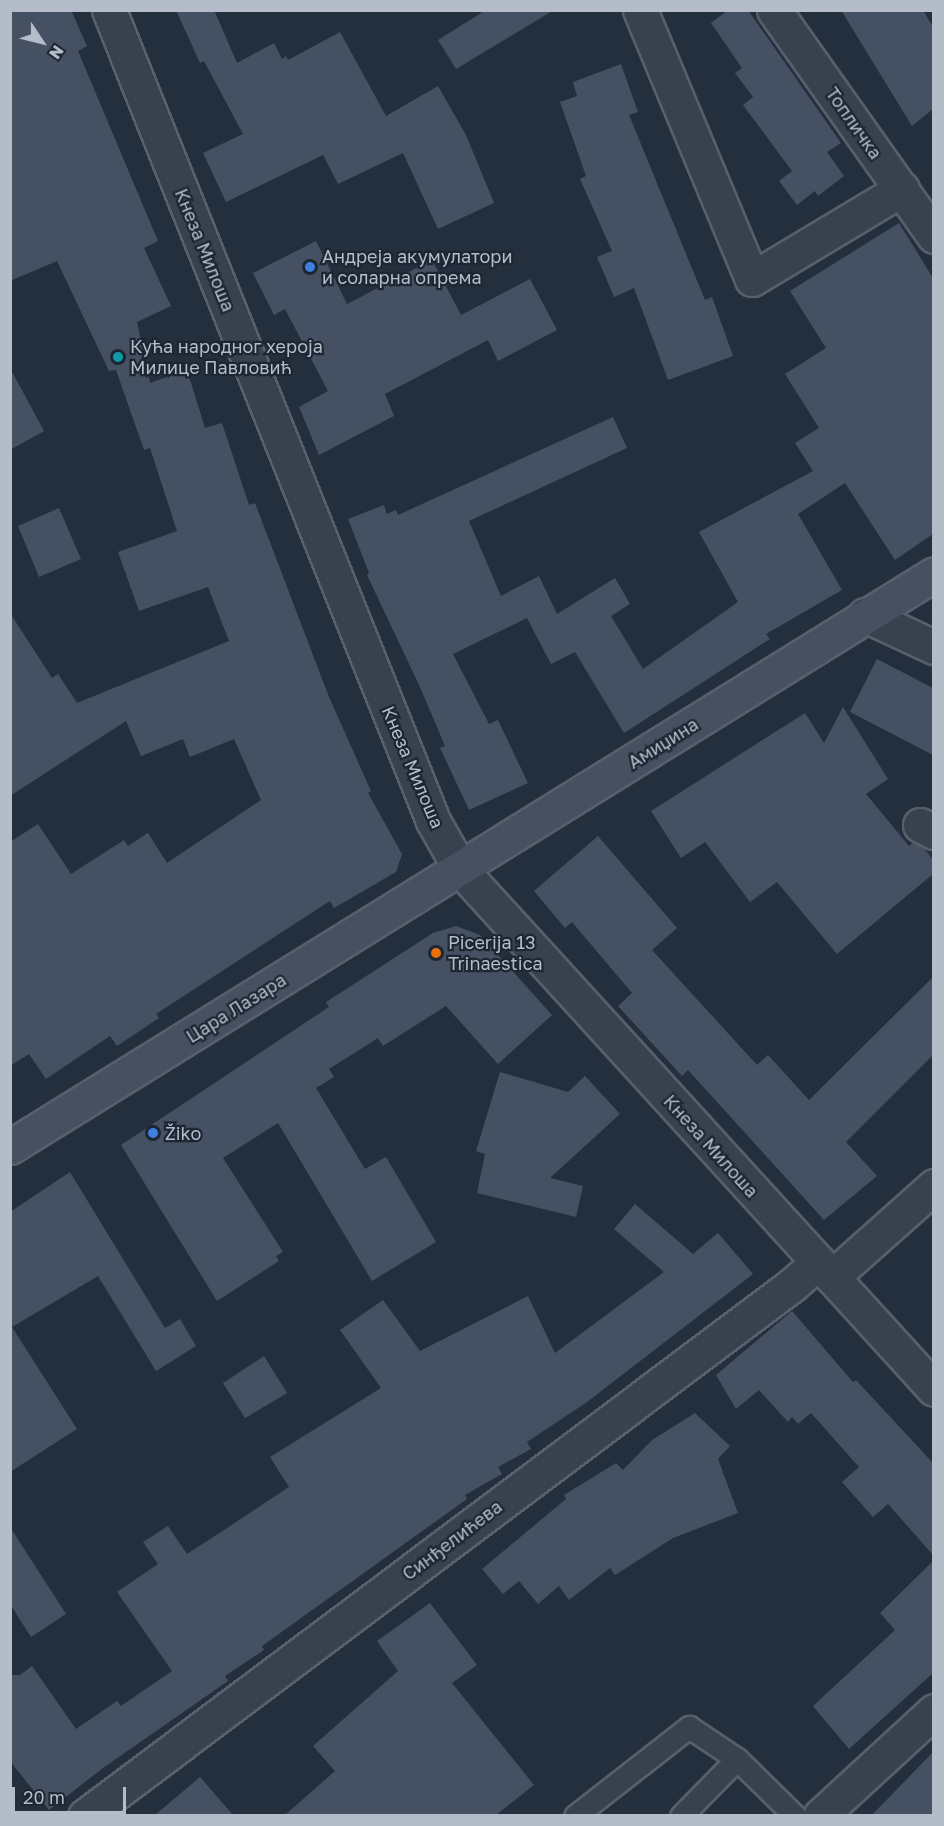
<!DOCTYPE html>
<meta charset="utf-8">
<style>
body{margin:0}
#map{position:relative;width:944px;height:1826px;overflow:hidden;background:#242f3e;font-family:"Golos Text",sans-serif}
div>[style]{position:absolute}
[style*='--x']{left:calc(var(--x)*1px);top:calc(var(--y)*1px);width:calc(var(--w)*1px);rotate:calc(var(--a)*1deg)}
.building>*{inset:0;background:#455162}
.roads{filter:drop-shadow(2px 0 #565f6c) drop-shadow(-2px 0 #565f6c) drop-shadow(0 2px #565f6c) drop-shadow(0 -2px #565f6c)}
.lane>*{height:21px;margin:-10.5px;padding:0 10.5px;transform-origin:10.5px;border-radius:10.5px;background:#38414e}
.street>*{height:33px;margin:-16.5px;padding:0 16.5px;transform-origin:16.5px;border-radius:16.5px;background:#38414e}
.secondary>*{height:33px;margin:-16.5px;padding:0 16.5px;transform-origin:16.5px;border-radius:16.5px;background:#465061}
.dots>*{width:16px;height:16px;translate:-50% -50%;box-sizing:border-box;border:3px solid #1d2633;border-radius:50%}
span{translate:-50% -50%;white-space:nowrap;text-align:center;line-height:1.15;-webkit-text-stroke:4.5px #1d2633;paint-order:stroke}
.street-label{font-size:18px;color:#b4bcc9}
.poi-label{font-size:18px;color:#b4bcc9}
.left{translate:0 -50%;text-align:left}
.frame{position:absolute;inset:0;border:12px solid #b4bcc9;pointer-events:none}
.north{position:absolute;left:12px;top:12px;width:60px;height:60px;-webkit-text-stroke:4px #1d2633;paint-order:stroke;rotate:125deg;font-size:16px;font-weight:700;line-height:24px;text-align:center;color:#b4bcc9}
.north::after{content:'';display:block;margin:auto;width:21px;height:27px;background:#b4bcc9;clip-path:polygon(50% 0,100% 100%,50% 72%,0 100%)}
.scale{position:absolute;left:12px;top:1787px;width:114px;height:27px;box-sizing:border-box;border:3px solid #b4bcc9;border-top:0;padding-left:8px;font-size:18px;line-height:21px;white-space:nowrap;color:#b4bcc9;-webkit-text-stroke:4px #1d2633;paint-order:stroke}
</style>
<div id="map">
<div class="building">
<i style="clip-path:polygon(10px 10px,71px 10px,87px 46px,78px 51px,158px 241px,144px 248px,171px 306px,137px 322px,150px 383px,187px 370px,205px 428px,222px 423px,249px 505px,255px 503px,329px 697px,371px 791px,368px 793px,402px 854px,396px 872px,334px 908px,330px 901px,156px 1014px,159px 1018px,117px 1046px,110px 1036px,46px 1079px,29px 1054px,10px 1066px,10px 842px,38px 824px,71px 874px,124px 840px,128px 846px,148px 833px,167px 863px,261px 800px,234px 739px,190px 757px,183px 739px,141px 756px,126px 721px,10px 796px,10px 613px,52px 678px,58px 674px,77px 703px,229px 641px,208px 587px,139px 611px,118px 552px,177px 531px,150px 448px,144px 450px,116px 370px,109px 371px,57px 261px,10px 281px)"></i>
<i style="clip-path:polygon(176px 10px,214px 10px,237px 63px,274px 43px,282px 59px,286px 56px,288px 60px,340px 32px,386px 116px,438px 86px,466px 135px,494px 203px,438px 229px,403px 153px,338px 184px,323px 155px,226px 202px,203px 153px,243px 134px,204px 61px,200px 63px)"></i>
<i style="clip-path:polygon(486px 10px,554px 10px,456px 69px,438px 40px)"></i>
<i style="clip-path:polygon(728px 10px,748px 10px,841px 143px,827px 152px,844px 176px,818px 196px,815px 191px,797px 205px,779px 181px,792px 171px,743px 105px,753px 97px,735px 73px,742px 68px,711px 23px)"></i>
<i style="clip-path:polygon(841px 10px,923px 10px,933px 27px,933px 109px,912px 126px)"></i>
<i style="clip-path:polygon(621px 64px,638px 112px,629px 115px,705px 300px,712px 297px,733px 356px,668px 380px,634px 288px,614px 297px,597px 257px,612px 251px,580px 179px,586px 176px,560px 102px,577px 96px,573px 82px)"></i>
<i style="clip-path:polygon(899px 223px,933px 278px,933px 534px,895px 560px,845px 483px,798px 514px,842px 590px,766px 634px,770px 639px,624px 733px,575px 652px,551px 664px,527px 618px,453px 654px,489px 724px,498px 720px,528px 783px,469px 810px,440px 748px,445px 746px,420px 687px,367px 575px,369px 573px,348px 519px,384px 505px,387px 514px,396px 510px,398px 515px,613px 417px,627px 448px,469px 521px,501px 596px,539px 576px,557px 614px,615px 578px,630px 604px,611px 616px,643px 669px,738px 602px,699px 532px,813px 471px,795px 443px,819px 428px,785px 374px,826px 348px,790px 291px)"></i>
<i style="clip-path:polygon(316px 241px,347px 304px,432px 260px,461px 315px,530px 279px,557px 330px,498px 361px,488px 340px,385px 394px,394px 416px,319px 455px,299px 407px,328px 391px,285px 309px,274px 315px,253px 273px)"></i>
<i style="clip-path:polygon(10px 368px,44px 431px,10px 450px)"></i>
<i style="clip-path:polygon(59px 508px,81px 559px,39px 577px,18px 526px)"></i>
<i style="clip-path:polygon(877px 659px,933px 688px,933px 755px,850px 712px)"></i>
<i style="clip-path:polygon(843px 707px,888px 779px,866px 794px,909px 846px,913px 843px,923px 847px,933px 860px,933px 874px,837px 954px,777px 882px,750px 902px,705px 842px,681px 858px,651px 811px,805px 713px,824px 743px)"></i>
<i style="clip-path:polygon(598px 836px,677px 928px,652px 950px,757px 1065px,768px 1055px,809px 1100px,933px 977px,933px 1055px,846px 1142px,877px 1176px,824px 1220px,688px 1070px,682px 1076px,618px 1006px,632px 993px,572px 922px,565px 928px,534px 891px)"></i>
<i style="clip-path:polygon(456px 926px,480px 935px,552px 1015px,498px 1064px,446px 1006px,383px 1046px,378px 1038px,329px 1069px,334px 1077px,316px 1088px,365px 1169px,386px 1157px,436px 1242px,372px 1281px,278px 1123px,223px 1158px,283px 1252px,276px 1256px,279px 1261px,217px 1301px,121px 1145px,329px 1007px,326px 1002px,433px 933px)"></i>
<i style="clip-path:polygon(500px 1072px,568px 1092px,585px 1076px,620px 1114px,550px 1178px,583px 1186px,576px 1217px,477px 1193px,485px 1154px,476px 1151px)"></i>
<i style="clip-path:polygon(70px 1172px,165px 1328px,180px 1319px,196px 1346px,156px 1371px,98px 1276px,12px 1327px,77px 1429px,10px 1472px,10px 1212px)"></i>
<i style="clip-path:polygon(635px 1204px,693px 1254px,718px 1233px,753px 1274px,587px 1402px,527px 1442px,531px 1449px,498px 1467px,502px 1474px,465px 1495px,467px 1499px,262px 1646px,264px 1650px,225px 1676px,228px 1681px,103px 1768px,49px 1810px,10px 1761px,10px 1675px,20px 1675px,32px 1666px,76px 1729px,117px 1701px,121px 1706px,172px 1671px,117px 1592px,158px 1564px,143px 1542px,168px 1526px,187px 1554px,221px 1532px,289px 1487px,270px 1457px,381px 1388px,340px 1330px,383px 1300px,420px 1351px,528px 1296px,555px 1353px,664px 1272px,614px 1229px)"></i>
<i style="clip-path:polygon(792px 1311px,853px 1382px,856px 1380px,933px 1463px,933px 1555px,888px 1504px,873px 1517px,842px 1482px,859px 1467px,811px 1413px,798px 1424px,792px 1417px,788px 1422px,759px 1390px,736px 1409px,716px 1375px)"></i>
<i style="clip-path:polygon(264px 1356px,287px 1393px,245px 1418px,223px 1383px)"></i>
<i style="clip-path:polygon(695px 1413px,730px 1446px,718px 1459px,738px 1513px,673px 1538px,615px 1575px,610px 1568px,569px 1600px,559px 1586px,538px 1604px,519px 1581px,503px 1594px,482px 1569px,566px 1499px,564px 1495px,616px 1463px,623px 1470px,652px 1440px)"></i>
<i style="clip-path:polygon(10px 1527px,66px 1614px,31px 1637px,10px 1604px)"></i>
<i style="clip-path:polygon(933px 1561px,933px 1673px,849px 1749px,813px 1706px,895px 1630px,880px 1613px)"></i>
<i style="clip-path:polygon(430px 1603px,477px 1665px,452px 1683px,534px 1785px,496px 1815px,285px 1815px,335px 1771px,313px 1746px,398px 1671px,377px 1641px)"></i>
<i style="clip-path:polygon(933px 1752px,933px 1815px,872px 1815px)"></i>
<i style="clip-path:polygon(200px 1777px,233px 1815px,155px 1815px)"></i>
</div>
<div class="roads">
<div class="lane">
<i style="--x:575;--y:1816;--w:145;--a:-38"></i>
<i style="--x:689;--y:1727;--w:58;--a:33.7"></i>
<i style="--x:681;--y:1816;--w:80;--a:-45.5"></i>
<i style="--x:737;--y:1759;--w:81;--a:44.5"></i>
</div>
<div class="street">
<i style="--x:109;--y:10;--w:873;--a:68.22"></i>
<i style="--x:433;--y:821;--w:56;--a:60.3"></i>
<i style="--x:461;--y:870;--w:702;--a:47.65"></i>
<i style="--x:640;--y:10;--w:291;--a:67.4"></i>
<i style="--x:752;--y:279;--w:175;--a:-31"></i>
<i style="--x:774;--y:10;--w:277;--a:54.7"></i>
<i style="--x:865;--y:615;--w:76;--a:24.9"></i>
<i style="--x:920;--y:825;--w:16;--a:27"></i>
<i style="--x:832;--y:1277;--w:137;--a:-41.7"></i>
<i style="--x:85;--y:1816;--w:884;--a:-36.91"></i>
<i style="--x:792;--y:1285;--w:35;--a:-41"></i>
<i style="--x:820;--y:1816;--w:155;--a:-42.6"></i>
</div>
<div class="secondary">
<i style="--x:10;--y:1147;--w:1087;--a:-31.8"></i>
</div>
</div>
<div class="dots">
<i style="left:310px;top:267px;background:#3f7fe0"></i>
<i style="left:118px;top:357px;background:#0f9aa8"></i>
<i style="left:436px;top:953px;background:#e8710a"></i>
<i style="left:153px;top:1133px;background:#3f7fe0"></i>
</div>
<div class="street-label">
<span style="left:854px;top:123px;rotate:55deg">Топличка</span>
<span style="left:205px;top:250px;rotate:68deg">Кнеза Милоша</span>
<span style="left:663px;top:743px;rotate:-32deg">Амиџина</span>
<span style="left:413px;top:767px;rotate:67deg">Кнеза Милоша</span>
<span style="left:236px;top:1008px;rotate:-32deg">Цара Лазара</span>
<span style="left:711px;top:1146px;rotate:48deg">Кнеза Милоша</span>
<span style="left:452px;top:1540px;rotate:-37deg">Синђелићева</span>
</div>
<div class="poi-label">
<span class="left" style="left:322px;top:267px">Андреја акумулатори<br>и соларна опрема</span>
<span class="left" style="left:130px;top:357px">Кућа народног хероја<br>Милице Павловић</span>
<span class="left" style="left:448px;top:953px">Picerija 13<br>Trinaestica</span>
<span class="left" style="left:165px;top:1133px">Žiko</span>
</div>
<div class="frame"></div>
<div class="north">N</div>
<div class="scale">20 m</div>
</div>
